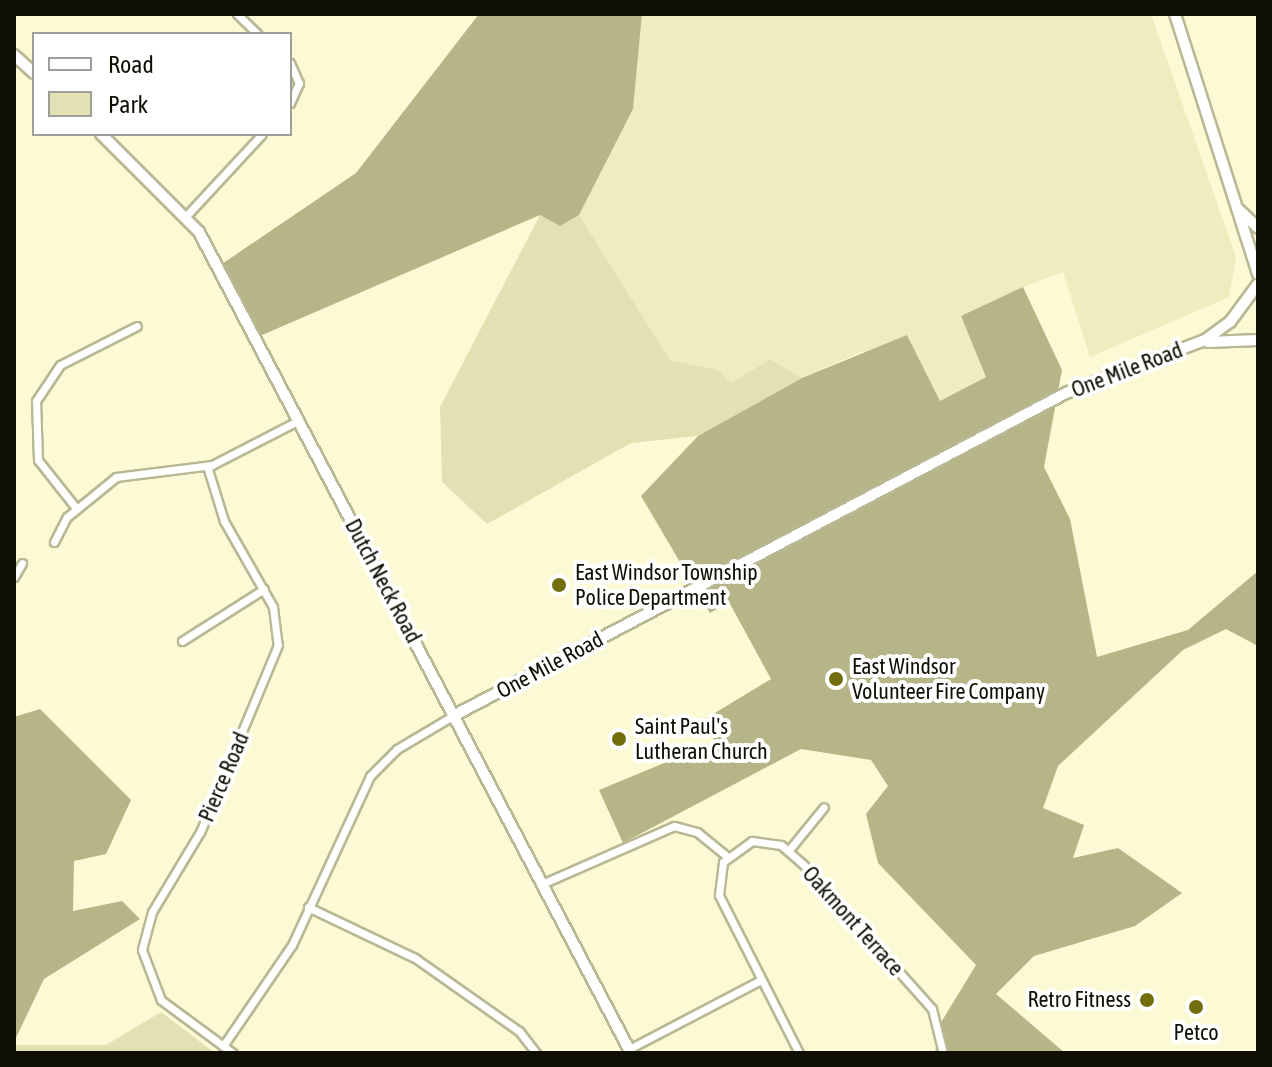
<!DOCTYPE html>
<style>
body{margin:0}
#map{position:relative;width:1272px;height:1067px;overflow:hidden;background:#fbfad5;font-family:"Asap Condensed",sans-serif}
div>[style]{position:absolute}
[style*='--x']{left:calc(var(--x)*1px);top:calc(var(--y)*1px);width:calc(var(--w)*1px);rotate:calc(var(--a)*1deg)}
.built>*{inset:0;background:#eeedc0}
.green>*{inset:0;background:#e2e1b3}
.forest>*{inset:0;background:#b6b587}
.roads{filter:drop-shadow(2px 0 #b9b894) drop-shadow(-2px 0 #b9b894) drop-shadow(0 2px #b9b894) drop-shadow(0 -2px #b9b894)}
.street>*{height:7px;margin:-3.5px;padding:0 3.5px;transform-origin:3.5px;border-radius:3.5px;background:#fff}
.secondary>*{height:10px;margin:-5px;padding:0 5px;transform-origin:5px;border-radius:5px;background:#fff}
.dots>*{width:22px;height:22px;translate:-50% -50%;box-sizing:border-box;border:4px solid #fff;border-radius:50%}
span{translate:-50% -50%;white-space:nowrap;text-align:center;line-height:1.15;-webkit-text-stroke:8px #fff;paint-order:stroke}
.street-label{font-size:22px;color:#0f0f03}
.poi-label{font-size:22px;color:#0f0f03}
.left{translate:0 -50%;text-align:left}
.right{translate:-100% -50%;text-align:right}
.frame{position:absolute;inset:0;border:16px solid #0f0f03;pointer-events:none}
.legend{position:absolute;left:32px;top:32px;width:260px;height:104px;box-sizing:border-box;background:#fff;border:2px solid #9f9f9a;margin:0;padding:10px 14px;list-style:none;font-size:24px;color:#0f0f03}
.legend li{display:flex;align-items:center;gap:16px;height:40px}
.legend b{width:40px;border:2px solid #9f9f9a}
</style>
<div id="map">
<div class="built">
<i style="clip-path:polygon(642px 14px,1151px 14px,1236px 257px,1229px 297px,1090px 357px,1063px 272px,1023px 287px,961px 316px,986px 376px,940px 402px,863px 351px,802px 378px,770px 359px,731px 383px,718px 370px,670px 360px,579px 215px,633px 109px)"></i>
</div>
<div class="green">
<i style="clip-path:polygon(540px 215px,560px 226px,579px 215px,670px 360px,718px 370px,731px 383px,770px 359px,802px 378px,698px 436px,631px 443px,487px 524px,442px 482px,440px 407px)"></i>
<i style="clip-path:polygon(161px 1012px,215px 1053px,14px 1053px,14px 1045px,106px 1045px)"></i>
</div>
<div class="forest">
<i style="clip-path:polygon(479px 14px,642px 14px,633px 109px,579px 215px,560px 226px,540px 215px,253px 339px,216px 268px,356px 173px)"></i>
<i style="clip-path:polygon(1023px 287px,1062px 370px,1044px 467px,1070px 519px,1097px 657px,1188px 630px,1258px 571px,1258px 646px,1226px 629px,1183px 650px,1058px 766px,1043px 808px,1084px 825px,1073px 858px,1118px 848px,1182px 893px,1135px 926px,1034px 956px,996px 994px,1065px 1053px,935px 1053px,940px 1024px,976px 965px,878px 863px,866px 814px,888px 786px,871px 760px,801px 749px,623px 843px,599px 790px,715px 742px,705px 719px,771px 679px,729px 602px,710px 613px,641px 496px,698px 436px,802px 378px,907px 335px,940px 401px,986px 377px,961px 316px)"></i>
<i style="clip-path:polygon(40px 709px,131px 800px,106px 854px,74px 861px,73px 911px,122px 901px,140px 919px,44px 979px,14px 1042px,14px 717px)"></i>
</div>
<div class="roads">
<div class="street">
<i style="--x:237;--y:14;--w:29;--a:44"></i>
<i style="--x:290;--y:63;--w:22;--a:66"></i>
<i style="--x:299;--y:83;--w:22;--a:114"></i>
<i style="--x:187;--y:215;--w:110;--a:-47.2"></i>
<i style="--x:207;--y:466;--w:58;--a:72.8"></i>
<i style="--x:224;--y:521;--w:99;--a:60.3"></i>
<i style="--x:273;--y:607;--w:38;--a:83"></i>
<i style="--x:278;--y:645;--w:203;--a:112.6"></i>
<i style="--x:200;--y:832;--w:93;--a:121"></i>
<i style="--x:152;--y:912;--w:39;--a:105"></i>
<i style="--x:142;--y:950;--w:53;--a:69.2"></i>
<i style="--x:161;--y:1000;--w:89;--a:36.4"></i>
<i style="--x:76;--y:508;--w:61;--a:-128.4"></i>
<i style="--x:38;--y:460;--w:59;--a:-91.9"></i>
<i style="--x:36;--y:401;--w:43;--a:-56.3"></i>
<i style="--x:60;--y:365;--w:86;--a:-26.9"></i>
<i style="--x:54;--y:542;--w:28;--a:-63"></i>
<i style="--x:67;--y:517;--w:63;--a:-39.2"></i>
<i style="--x:116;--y:477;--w:97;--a:-7.1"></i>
<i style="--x:212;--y:465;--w:98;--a:-27.3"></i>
<i style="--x:14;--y:577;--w:16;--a:-60"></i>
<i style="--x:182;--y:641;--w:97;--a:-32.4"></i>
<i style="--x:789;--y:850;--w:55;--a:-50.9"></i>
<i style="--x:544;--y:883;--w:142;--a:-23.7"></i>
<i style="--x:674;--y:826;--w:24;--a:15"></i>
<i style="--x:697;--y:832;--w:38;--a:39"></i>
<i style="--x:308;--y:907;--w:119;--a:25.5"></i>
<i style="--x:415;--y:958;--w:127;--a:35.1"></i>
<i style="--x:519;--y:1031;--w:28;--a:52"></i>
<i style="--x:223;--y:1046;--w:122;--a:-55.7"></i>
<i style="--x:292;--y:945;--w:186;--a:-65.2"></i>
<i style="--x:370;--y:776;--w:38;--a:-45"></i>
<i style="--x:397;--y:749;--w:66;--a:-30.8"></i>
<i style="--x:629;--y:1049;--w:149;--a:-27.6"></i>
<i style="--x:799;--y:1053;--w:177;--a:-116.9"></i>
<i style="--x:719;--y:895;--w:33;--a:-83"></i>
<i style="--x:723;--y:862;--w:36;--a:-36"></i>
<i style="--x:752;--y:841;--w:29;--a:8"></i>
<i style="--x:781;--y:845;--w:29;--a:41"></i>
<i style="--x:803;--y:864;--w:194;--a:48.3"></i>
<i style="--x:932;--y:1009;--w:45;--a:76"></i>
</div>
<div class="secondary">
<i style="--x:1175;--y:14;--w:273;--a:72.3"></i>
<i style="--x:14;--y:55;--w:27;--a:42"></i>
<i style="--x:101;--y:134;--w:139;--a:45"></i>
<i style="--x:199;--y:232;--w:928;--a:62.25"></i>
<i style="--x:1239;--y:210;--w:26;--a:43"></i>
<i style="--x:1208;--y:342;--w:50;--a:-2.3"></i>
<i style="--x:455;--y:715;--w:691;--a:-27.79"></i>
<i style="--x:1066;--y:393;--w:149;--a:-20.9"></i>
<i style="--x:1205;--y:340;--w:31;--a:-36"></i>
<i style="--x:1230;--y:322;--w:47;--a:-53.6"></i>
</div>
</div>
<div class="dots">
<i style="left:559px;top:585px;background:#726e0d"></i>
<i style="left:836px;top:679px;background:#726e0d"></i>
<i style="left:619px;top:739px;background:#726e0d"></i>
<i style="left:1147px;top:1000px;background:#726e0d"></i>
<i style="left:1196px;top:1007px;background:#726e0d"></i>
</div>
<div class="street-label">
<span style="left:1127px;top:370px;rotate:-21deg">One Mile Road</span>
<span style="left:383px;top:581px;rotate:62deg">Dutch Neck Road</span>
<span style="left:550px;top:665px;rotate:-28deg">One Mile Road</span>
<span style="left:224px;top:777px;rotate:-67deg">Pierce Road</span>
<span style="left:853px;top:921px;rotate:48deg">Oakmont Terrace</span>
</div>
<div class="poi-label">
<span class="left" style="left:575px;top:585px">East Windsor Township<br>Police Department</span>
<span class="left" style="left:852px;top:679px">East Windsor<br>Volunteer Fire Company</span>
<span class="left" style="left:635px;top:739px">Saint Paul's<br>Lutheran Church</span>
<span class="right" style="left:1131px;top:1000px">Retro Fitness</span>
<span style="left:1196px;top:1033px">Petco</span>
</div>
<div class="frame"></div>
<ul class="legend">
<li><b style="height:10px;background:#fff"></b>Road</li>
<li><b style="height:22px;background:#e2e1b3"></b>Park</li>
</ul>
</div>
